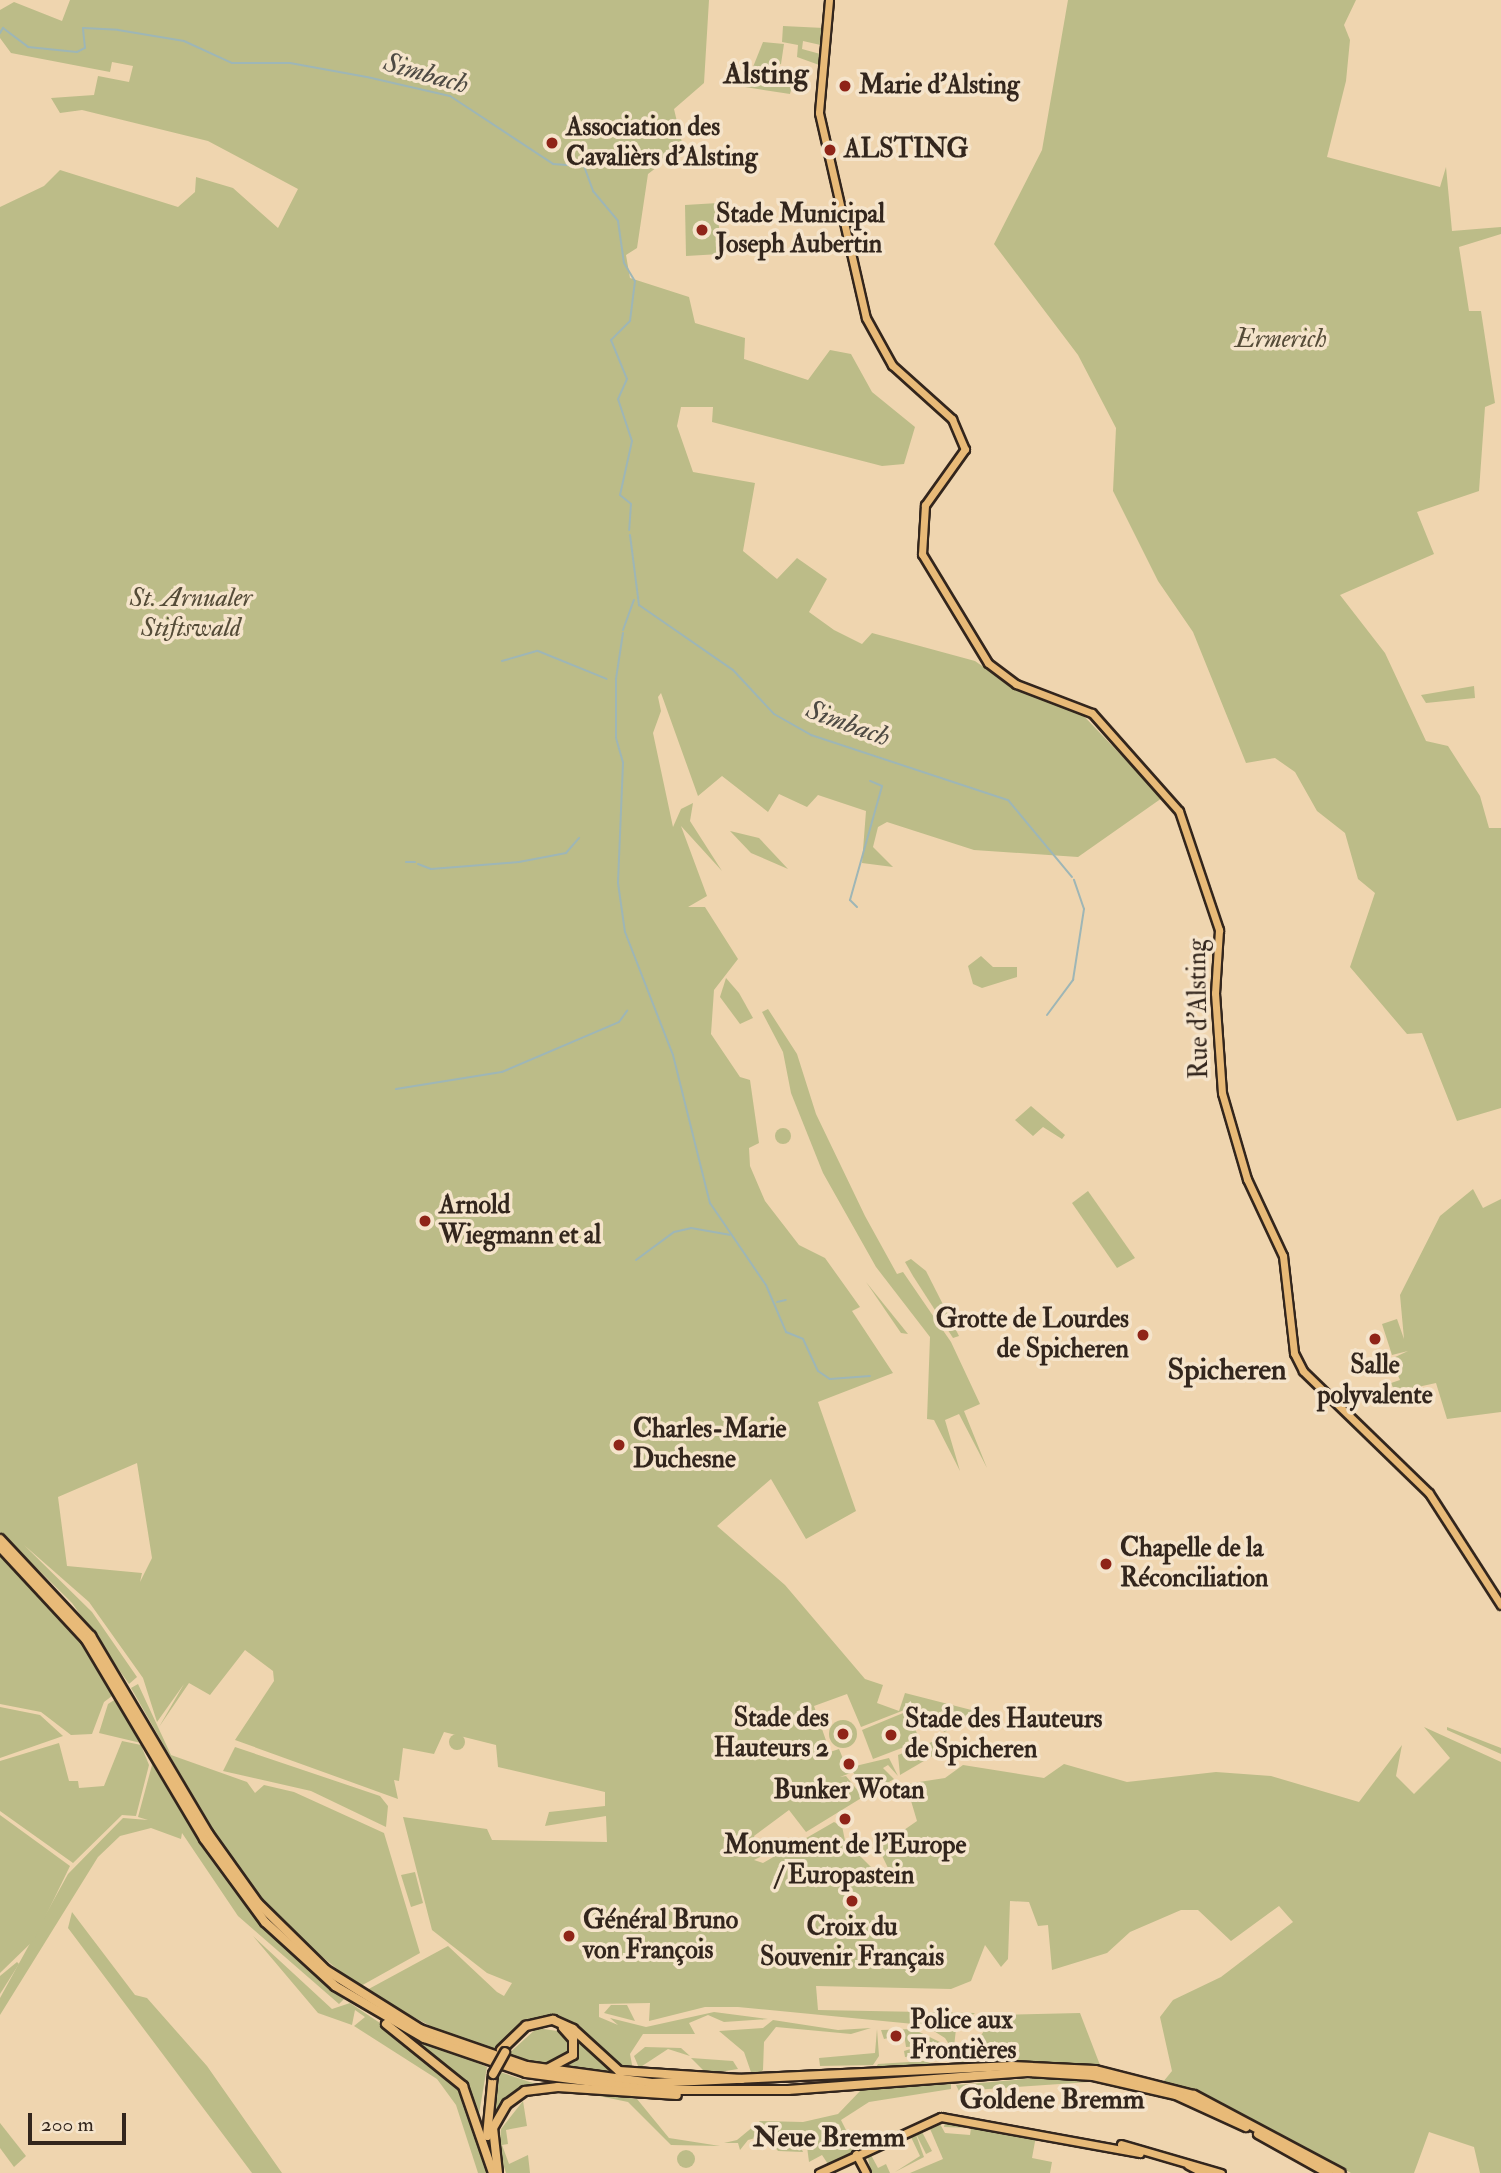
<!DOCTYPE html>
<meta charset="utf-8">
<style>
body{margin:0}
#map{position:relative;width:1501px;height:2173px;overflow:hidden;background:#efd5af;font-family:"IM FELL Double Pica",serif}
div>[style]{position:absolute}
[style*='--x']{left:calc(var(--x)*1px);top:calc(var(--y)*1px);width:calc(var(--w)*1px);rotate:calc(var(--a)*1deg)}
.green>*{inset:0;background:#bcbc88}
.round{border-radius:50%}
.stream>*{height:2px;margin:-1px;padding:0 1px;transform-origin:1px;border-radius:1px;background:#9eb6b6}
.roads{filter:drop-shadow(2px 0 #33261d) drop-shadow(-2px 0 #33261d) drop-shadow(0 2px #33261d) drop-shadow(0 -2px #33261d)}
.major>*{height:7px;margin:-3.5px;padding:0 3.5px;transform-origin:3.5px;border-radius:3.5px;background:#e8ba78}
.highway>*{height:8px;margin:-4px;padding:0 4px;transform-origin:4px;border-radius:4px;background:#e8ba78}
.bridges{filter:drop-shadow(2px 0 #33261d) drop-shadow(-2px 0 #33261d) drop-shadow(0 2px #33261d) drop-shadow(0 -2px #33261d)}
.highway-bridge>*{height:8px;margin:-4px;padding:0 4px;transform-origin:4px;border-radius:4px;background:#e8ba78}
.dots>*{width:19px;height:19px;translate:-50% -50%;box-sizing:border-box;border:4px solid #f5e4cb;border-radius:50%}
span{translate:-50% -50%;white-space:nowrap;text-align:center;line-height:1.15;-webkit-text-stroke:7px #f5e4cb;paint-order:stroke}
.poi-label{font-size:26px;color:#33261d;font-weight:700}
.left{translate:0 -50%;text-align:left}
.right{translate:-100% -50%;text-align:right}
.park-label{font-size:26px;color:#554c38;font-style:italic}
.street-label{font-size:26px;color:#33261d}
.water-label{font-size:28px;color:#4e4a43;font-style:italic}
.neighbourhood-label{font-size:28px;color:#33261d;font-weight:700}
.quarter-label{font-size:30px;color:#33261d;font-weight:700}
.scale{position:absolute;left:28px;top:2113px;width:98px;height:32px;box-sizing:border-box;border:4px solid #33261d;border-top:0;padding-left:9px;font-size:21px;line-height:24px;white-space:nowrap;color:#33261d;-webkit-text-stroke:5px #f5e4cb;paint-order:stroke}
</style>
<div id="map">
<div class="green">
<i style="clip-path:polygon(evenodd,70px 0,709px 0,704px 83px,674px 109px,683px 147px,648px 174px,637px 248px,626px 255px,630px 278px,689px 297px,695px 323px,745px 338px,744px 359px,808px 380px,830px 350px,851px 354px,872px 392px,915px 427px,904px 464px,882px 466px,712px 422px,713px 407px,681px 407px,677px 426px,693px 472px,755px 483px,743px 551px,777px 579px,797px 558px,827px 579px,809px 612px,834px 630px,862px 644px,872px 633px,975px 661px,1012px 687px,1079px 711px,1162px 798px,1078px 857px,974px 850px,887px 822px,878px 827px,873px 847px,893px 867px,862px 863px,866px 811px,818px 795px,807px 807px,779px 794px,768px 812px,722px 776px,698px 796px,661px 693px,658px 697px,661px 711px,653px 733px,673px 827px,681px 809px,693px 803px,690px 821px,722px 871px,681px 826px,707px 896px,688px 907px,705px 907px,738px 959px,714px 990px,711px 1034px,740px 1077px,750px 1080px,759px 1143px,749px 1148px,750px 1166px,765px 1201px,799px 1245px,825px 1258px,860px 1307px,852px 1311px,893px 1373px,818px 1402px,856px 1511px,806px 1539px,771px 1479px,717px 1526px,785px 1585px,865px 1679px,883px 1685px,877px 1703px,899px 1711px,905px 1693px,991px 1715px,944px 1732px,936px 1713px,912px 1707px,861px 1727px,847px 1694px,814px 1706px,830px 1752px,839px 1749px,847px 1768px,889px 1758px,898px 1776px,888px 1765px,883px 1768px,894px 1779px,867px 1795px,853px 1772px,840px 1777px,846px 1776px,863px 1797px,806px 1832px,789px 1810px,754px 1836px,762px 1856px,754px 1860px,763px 1863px,834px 1822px,842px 1826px,848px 1855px,854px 1850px,882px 1878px,889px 1870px,874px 1839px,891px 1839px,917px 1821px,906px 1784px,945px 1778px,963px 1765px,1044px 1778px,1064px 1764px,1127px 1782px,1216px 1772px,1271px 1776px,1359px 1802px,1402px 1745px,1396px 1776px,1414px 1794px,1450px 1758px,1424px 1727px,1501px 1762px,1501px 2173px,1480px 2173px,1474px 2147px,1429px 2132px,1414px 2173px,1351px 2173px,1218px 2101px,1163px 2082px,1172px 2071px,1160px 2017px,1173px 2000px,1221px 1977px,1293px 1922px,1279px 1906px,1231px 1941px,1198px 1910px,1181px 1910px,1130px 1932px,1107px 1953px,1052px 1970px,1048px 1925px,1038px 1926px,1029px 1902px,1010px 1901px,1008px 1959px,1001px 1967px,985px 1945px,971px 1981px,951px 1989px,816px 1986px,818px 2010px,975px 2013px,956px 2029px,954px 2047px,962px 2052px,955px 2054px,945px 2038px,924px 2025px,738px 2007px,705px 2007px,649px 2021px,650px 2003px,599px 2004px,599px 2017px,618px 2025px,610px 2018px,646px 2027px,714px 2012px,768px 2019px,724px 2022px,708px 2015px,689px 2023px,695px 2034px,643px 2034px,630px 2054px,633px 2070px,615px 2066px,555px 2017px,525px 2022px,495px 2052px,434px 2028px,365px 1991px,448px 1946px,497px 1992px,504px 1996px,512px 1983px,487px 1973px,432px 1930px,403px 1817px,487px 1829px,492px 1840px,607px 1842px,606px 1816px,545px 1826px,549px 1812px,605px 1806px,605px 1792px,498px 1767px,496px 1745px,444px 1732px,434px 1754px,403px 1748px,399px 1781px,394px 1780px,398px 1799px,235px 1740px,274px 1681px,273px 1671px,245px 1650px,210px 1695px,189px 1683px,159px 1727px,184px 1684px,157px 1722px,143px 1678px,89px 1602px,24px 1545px,92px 1612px,137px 1677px,129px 1684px,72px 1603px,0 1532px,0 207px,44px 186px,60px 170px,178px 207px,195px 192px,196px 177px,233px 188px,278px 228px,298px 189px,208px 141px,82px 110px,60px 113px,51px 98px,94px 95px,98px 76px,129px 82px,133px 66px,112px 62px,110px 72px,11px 53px,0 38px,0 10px,14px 2px,62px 21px,70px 0,137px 1463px,152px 1558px,140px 1582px,142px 1573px,67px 1566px,58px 1497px,137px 1463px)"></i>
<i style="clip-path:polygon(1068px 0,1356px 0,1344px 25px,1350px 40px,1346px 81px,1327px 157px,1440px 187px,1446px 167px,1452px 231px,1501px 227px,1501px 234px,1459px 247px,1469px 311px,1481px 311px,1495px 403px,1485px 407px,1479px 491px,1417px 512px,1434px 554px,1340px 595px,1385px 653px,1426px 741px,1448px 746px,1480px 796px,1489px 828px,1501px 828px,1501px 1108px,1457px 1121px,1422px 1033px,1407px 1034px,1350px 967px,1375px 893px,1358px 879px,1345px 833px,1317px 811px,1295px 772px,1275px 758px,1246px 763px,1193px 632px,1158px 581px,1113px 491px,1116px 428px,1078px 355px,994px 244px,1042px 150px)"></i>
<i style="clip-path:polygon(783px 26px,824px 28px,825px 46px,803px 41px,802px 49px,824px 55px,822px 66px,797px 57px,798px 45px,782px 42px)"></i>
<i style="clip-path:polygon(763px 42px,784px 44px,781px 64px,772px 67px,780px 81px,786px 73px,794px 78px,790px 94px,745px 87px)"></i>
<i style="clip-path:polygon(718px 203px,720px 254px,686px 256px,685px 205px)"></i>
<i style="clip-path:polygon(1474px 686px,1475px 698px,1426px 703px,1421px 695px)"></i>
<i style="clip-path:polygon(730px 831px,759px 838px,788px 869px,751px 853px)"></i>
<i style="clip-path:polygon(981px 956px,993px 967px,1017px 967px,1017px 977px,982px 988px,973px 984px,968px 966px)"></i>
<i style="clip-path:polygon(726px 978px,739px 993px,753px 1018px,740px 1024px,720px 997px)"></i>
<i style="clip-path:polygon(768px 1009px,797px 1054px,816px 1114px,865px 1216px,897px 1274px,903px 1272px,951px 1342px,980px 1404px,964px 1411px,987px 1468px,959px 1414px,945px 1420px,960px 1471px,934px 1420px,927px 1419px,930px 1337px,876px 1267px,823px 1173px,791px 1093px,783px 1052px,762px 1012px)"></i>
<i style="clip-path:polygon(1031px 1106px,1065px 1135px,1062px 1139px,1043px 1127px,1033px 1136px,1015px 1120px)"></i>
<i class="round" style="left:775px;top:1128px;width:16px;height:16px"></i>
<i style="clip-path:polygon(1473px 1189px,1483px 1208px,1501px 1199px,1501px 1412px,1447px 1419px,1436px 1383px,1395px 1392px,1391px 1383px,1400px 1380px,1391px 1359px,1408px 1351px,1392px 1355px,1382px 1324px,1397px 1319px,1404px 1339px,1400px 1295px,1440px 1216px)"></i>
<i style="clip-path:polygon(1088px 1191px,1135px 1258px,1117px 1268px,1072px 1203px)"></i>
<i style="clip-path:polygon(911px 1259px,926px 1271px,959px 1336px,953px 1338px,913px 1276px,905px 1262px)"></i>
<i style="clip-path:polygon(866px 1282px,908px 1334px,901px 1333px)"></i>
<i style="clip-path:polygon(0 1553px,68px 1623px,116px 1693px,104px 1702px,92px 1734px,71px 1735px,41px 1712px,0 1704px)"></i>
<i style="clip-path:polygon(138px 1684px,171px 1755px,247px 1782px,255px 1793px,264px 1785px,294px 1792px,384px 1833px,420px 1953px,359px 1987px,297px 1936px,250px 1885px,209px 1824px,131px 1688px)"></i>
<i style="clip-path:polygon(119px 1697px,211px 1860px,251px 1914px,344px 1999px,339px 2004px,238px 1916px,182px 1833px,181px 1839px,151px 1828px,120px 1836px,98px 1857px,0 2015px,0 1998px,68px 1874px,123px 1818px,148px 1820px,138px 1817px,152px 1765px,141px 1743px,99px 1733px,108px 1704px)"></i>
<i style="clip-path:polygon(0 1707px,40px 1715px,63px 1736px,0 1758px)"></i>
<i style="clip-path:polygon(908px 1711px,920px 1741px,873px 1759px,862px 1730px)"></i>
<i class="round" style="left:829px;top:1720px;width:28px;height:28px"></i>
<i style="clip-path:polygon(1447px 1727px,1501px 1748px,1501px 1754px,1447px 1730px)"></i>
<i class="round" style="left:449px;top:1734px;width:16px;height:16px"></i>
<i style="clip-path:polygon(937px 1740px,941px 1751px,900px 1775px,898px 1755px)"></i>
<i style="clip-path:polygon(122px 1741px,141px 1745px,149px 1765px,136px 1816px,122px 1815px,73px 1863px,0 1811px,0 1761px,59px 1743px,69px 1781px,78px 1781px,79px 1788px,104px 1786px)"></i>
<i style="clip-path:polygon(235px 1747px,380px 1796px,388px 1806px,386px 1827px,311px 1791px,223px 1771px)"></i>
<i style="clip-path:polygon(0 1815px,70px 1866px,34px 1940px,0 1973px)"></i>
<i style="clip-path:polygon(415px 1872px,423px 1903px,411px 1907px,401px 1875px)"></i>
<i style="clip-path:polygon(72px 1912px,135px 1995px,147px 1998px,207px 2066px,282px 2173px,252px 2173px,68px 1928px)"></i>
<i style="clip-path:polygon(253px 1936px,332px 2009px,350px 2003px,419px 2049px,465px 2093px,490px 2173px,478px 2173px,456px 2105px,437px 2079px,354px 2026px,365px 2017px,355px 2010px,352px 2025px,318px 2013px)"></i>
<i style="clip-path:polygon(17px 1962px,19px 1964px,0 1994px,0 1976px)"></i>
<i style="clip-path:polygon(611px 2005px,627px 2005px,635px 2021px,604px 2013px)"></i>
<i style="clip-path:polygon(1080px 2013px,1100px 2065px,955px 2062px,968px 2056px,994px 2015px)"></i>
<i style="clip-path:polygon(773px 2020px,838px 2030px,871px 2028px,851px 2034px,776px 2027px,764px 2042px,763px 2070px,753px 2078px,744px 2052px,719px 2031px,763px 2028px)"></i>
<i style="clip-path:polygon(537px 2028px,564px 2032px,571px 2052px,554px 2066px,506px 2056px)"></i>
<i style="clip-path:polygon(877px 2029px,879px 2056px,873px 2065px,820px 2066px,819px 2058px,875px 2053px)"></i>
<i style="clip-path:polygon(913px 2029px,942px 2043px,949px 2061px,905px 2057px,904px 2051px,920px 2046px,906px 2047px,904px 2034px,884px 2039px,881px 2030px)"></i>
<i style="clip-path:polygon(402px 2032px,487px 2067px,479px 2114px,454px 2072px)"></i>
<i style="clip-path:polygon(573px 2034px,601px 2062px,623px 2075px,563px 2068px,575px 2055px)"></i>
<i style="clip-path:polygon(645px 2047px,681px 2048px,690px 2056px,668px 2049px,639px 2068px,634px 2056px)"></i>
<i style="clip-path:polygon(691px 2058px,733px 2061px,738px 2069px,707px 2074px)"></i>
<i style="clip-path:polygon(924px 2061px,939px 2066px,875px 2069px,878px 2064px)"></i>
<i style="clip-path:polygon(497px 2071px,539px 2085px,525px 2089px,492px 2127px)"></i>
<i style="clip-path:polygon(1037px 2078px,1089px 2082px,959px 2091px,956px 2085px)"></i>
<i style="clip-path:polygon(951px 2084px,951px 2089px,869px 2102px,841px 2120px,856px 2150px,828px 2164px,822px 2155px,809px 2162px,805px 2131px,775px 2135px,780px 2145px,799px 2143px,803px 2152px,778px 2151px,766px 2135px,748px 2140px,740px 2150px,738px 2143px,724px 2143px,737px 2140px,760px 2121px,803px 2122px,838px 2114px,861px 2090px)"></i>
<i style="clip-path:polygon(575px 2091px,637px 2099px,669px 2138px,720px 2146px,671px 2145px,628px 2102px)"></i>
<i style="clip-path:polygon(523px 2101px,527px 2126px,506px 2130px,508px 2144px,502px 2145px,509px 2164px,528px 2155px,530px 2173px,506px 2173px,499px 2151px,501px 2129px)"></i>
<i style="clip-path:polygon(939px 2122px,945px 2133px,970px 2135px,971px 2128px,944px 2127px,945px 2122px,959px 2122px,1036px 2136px,1032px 2158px,1052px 2162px,1050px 2173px,910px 2173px,943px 2159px,928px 2124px)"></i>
<i style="clip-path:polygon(0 2123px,26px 2156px,14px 2167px,0 2148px)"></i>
<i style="clip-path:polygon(920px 2128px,932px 2151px,926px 2154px,915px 2132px,924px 2157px,895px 2172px,920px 2156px,910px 2135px,871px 2155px,878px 2168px,886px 2164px,890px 2173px,871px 2173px,867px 2153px)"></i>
<i class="round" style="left:677px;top:2150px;width:18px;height:18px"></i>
</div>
<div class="stream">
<i style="--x:0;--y:33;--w:6;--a:-59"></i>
<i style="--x:3;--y:28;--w:31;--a:37"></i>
<i style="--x:28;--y:47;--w:49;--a:5.8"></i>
<i style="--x:77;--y:52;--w:9;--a:-27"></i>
<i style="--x:85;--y:48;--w:20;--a:-96"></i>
<i style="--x:83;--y:28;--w:35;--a:3"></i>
<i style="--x:118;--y:30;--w:67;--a:9.5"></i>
<i style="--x:184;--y:41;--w:53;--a:24.6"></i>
<i style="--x:232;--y:63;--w:58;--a:0"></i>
<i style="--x:290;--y:63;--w:78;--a:10.3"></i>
<i style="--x:367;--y:77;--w:85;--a:12.9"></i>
<i style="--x:450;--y:96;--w:123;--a:33.4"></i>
<i style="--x:553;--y:164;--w:31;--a:4"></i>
<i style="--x:584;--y:166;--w:27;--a:70"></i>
<i style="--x:593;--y:191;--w:39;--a:50"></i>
<i style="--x:618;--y:221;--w:42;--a:81.9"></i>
<i style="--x:624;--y:263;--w:21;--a:59"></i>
<i style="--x:635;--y:281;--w:40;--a:97.1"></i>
<i style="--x:630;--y:321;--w:27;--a:135"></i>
<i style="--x:611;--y:340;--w:42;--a:67.7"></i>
<i style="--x:627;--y:379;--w:22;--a:114"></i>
<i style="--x:618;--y:399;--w:44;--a:71.6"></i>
<i style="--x:632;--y:441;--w:55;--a:102.5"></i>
<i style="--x:620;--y:495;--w:14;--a:39"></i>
<i style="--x:631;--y:504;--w:26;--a:94"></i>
<i style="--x:630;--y:535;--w:71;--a:82.7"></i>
<i style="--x:639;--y:605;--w:114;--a:34.7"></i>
<i style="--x:733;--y:670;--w:60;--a:47"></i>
<i style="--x:774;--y:714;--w:43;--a:29.6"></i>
<i style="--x:811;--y:735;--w:207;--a:18.3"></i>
<i style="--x:1008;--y:800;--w:100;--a:50.3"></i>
<i style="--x:623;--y:630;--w:32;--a:-70"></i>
<i style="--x:623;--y:633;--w:47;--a:98.7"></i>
<i style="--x:616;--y:679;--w:59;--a:90"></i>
<i style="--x:616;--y:738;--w:26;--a:74"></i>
<i style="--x:623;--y:763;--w:120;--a:92.4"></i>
<i style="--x:618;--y:883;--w:49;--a:81.9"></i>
<i style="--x:625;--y:932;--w:132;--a:68.7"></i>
<i style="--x:673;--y:1055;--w:153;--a:76"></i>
<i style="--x:710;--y:1203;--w:99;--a:55.7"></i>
<i style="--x:766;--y:1285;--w:51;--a:66.9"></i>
<i style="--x:786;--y:1332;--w:18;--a:22"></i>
<i style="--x:803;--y:1339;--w:35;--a:65"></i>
<i style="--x:818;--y:1371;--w:14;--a:34"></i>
<i style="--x:830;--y:1379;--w:40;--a:-4.3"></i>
<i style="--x:502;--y:661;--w:37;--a:-16"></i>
<i style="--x:538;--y:651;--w:74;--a:22.1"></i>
<i style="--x:406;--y:862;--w:9;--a:0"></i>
<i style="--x:418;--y:864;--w:14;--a:21"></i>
<i style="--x:431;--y:869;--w:88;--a:-4.5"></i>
<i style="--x:519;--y:862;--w:48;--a:-10.8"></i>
<i style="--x:566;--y:853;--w:20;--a:-49"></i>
<i style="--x:857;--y:907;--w:10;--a:-135"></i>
<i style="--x:850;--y:900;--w:118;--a:-74.3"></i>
<i style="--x:882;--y:786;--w:13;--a:-157"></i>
<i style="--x:1047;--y:1015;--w:44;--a:-53.4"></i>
<i style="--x:1073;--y:980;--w:72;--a:-81.2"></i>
<i style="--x:1084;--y:909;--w:31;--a:-109"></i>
<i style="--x:396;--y:1089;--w:107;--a:-9.1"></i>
<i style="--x:502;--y:1072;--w:127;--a:-23.1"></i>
<i style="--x:619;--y:1022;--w:14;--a:-54"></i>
<i style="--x:636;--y:1260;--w:47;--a:-36.4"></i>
<i style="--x:674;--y:1232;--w:17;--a:-13"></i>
<i style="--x:691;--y:1228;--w:39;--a:10"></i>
<i style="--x:777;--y:1302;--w:9;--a:-13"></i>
</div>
<div class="roads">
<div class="major">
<i style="--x:829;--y:0;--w:113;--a:95.1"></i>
<i style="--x:819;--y:113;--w:210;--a:77.1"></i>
<i style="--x:866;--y:318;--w:54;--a:61"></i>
<i style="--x:892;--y:365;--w:81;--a:42"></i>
<i style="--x:952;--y:419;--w:33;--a:67"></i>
<i style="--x:965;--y:449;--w:69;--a:125.5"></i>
<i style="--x:925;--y:505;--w:49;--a:93.5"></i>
<i style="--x:922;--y:554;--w:127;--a:58.8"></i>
<i style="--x:988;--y:663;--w:35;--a:37"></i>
<i style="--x:1016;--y:684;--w:81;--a:20.9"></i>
<i style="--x:1092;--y:713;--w:131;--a:48.4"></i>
<i style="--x:1179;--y:811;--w:126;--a:71.4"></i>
<i style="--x:1219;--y:930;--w:63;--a:93.6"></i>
<i style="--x:1215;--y:993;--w:100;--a:86"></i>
<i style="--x:1222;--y:1093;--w:90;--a:73.8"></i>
<i style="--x:1247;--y:1179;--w:85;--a:64.9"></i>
<i style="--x:1283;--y:1256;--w:98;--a:83.5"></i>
<i style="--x:1294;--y:1353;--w:20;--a:63"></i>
<i style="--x:1303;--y:1371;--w:175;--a:44.1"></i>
<i style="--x:1429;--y:1493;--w:133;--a:57.3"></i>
<i style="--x:1121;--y:2144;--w:104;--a:16.2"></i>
<i style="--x:856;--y:2154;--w:21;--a:62"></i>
<i style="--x:1188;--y:2165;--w:17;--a:28"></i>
<i style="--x:819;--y:2173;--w:134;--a:-24.7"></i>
<i style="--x:941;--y:2117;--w:202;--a:10.3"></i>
</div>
<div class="highway">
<i style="--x:0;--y:1539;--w:133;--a:46.8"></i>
<i style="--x:91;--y:1636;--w:229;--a:59.3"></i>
<i style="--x:208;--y:1833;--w:86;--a:54.5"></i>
<i style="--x:258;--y:1903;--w:95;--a:44.6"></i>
<i style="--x:326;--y:1970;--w:111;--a:32.1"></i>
<i style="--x:420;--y:2029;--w:113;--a:19.1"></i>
<i style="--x:527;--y:2066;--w:126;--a:7.7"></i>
<i style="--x:652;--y:2083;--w:360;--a:-2.7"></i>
<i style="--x:1012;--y:2066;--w:83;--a:2.8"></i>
<i style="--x:1095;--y:2070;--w:102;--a:14.2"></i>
<i style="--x:1194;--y:2095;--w:166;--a:28"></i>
<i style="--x:0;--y:1547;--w:127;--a:47.2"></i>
<i style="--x:86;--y:1640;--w:231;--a:59.3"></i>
<i style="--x:204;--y:1839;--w:103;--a:53.7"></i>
<i style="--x:265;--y:1922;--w:95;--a:42.4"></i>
<i style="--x:335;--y:1986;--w:103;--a:30.3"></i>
<i style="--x:424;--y:2038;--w:108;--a:18.9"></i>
<i style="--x:526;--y:2073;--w:126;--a:7.7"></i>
<i style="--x:651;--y:2090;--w:137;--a:0"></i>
<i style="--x:788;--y:2090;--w:240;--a:-4.3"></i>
<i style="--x:1027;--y:2072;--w:66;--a:3.5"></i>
<i style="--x:1093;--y:2076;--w:85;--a:12.9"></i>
<i style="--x:1176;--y:2095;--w:77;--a:24.6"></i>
<i style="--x:386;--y:2024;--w:99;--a:38.8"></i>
<i style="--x:463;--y:2086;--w:92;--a:71"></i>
<i style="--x:501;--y:2050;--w:35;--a:-44"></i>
<i style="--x:526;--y:2026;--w:28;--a:-13"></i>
<i style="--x:553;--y:2020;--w:22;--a:24"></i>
<i style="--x:573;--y:2029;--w:62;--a:42.4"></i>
<i style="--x:619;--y:2071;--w:123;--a:3.7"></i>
<i style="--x:549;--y:2068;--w:27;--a:-28"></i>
<i style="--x:573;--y:2055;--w:16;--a:-90"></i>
<i style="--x:573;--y:2039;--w:15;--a:-132"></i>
<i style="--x:1258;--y:2134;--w:80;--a:29.1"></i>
<i style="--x:487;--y:2136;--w:62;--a:-84.5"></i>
<i style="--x:498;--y:2173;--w:45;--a:-96.3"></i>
<i style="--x:493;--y:2128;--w:28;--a:-60"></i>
<i style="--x:507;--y:2104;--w:22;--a:-36"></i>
<i style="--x:525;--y:2091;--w:33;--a:-7"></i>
<i style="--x:558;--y:2087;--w:119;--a:3.8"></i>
</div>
</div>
<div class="bridges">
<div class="highway-bridge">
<i style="--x:493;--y:2074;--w:25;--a:-61"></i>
</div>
</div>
<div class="dots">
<i style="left:845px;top:86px;background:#8f2418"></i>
<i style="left:552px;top:143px;background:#8f2418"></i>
<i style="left:830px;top:150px;background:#8f2418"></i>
<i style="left:702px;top:230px;background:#8f2418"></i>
<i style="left:425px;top:1221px;background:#8f2418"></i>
<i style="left:1143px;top:1335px;background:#8f2418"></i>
<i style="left:1375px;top:1339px;background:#8f2418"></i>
<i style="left:619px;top:1445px;background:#8f2418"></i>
<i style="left:1106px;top:1564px;background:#8f2418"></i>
<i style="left:843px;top:1734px;background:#8f2418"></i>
<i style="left:891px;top:1735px;background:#8f2418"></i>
<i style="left:849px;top:1764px;background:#8f2418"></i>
<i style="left:845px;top:1819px;background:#8f2418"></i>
<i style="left:852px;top:1901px;background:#8f2418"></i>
<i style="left:569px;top:1936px;background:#8f2418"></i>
<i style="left:896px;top:2036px;background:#8f2418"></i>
</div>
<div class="poi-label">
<span class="left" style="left:859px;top:86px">Marie d'Alsting</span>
<span class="left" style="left:566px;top:143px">Association des<br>Cavalièrs d'Alsting</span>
<span class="left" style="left:844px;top:150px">ALSTING</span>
<span class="left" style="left:716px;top:230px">Stade Municipal<br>Joseph Aubertin</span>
<span class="left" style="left:439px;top:1221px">Arnold<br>Wiegmann et al</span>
<span class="right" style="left:1129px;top:1335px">Grotte de Lourdes<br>de Spicheren</span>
<span style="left:1375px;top:1381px">Salle<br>polyvalente</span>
<span class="left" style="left:633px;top:1445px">Charles-Marie<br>Duchesne</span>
<span class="left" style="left:1120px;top:1564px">Chapelle de la<br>Réconciliation</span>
<span class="right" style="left:829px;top:1734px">Stade des<br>Hauteurs 2</span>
<span class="left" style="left:905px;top:1735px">Stade des Hauteurs<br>de Spicheren</span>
<span style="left:849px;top:1791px">Bunker Wotan</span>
<span style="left:845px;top:1861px">Monument de l'Europe<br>/ Europastein</span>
<span class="left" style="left:583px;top:1936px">Général Bruno<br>von François</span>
<span style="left:852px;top:1943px">Croix du<br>Souvenir Français</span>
<span class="left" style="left:910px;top:2036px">Police aux<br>Frontières</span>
</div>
<div class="park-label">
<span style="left:1281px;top:340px">Ermerich</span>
<span style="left:191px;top:614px">St. Arnualer<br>Stiftswald</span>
</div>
<div class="street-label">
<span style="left:1199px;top:1009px;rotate:-91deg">Rue d'Alsting</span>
</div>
<div class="water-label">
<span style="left:426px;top:74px;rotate:16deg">Simbach</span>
<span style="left:848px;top:724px;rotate:20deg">Simbach</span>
</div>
<div class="neighbourhood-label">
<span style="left:1052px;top:2100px">Goldene Bremm</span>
<span style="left:829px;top:2138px">Neue Bremm</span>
</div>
<div class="quarter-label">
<span style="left:766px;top:74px">Alsting</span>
<span style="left:1227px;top:1370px">Spicheren</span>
</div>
<div class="scale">200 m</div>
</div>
